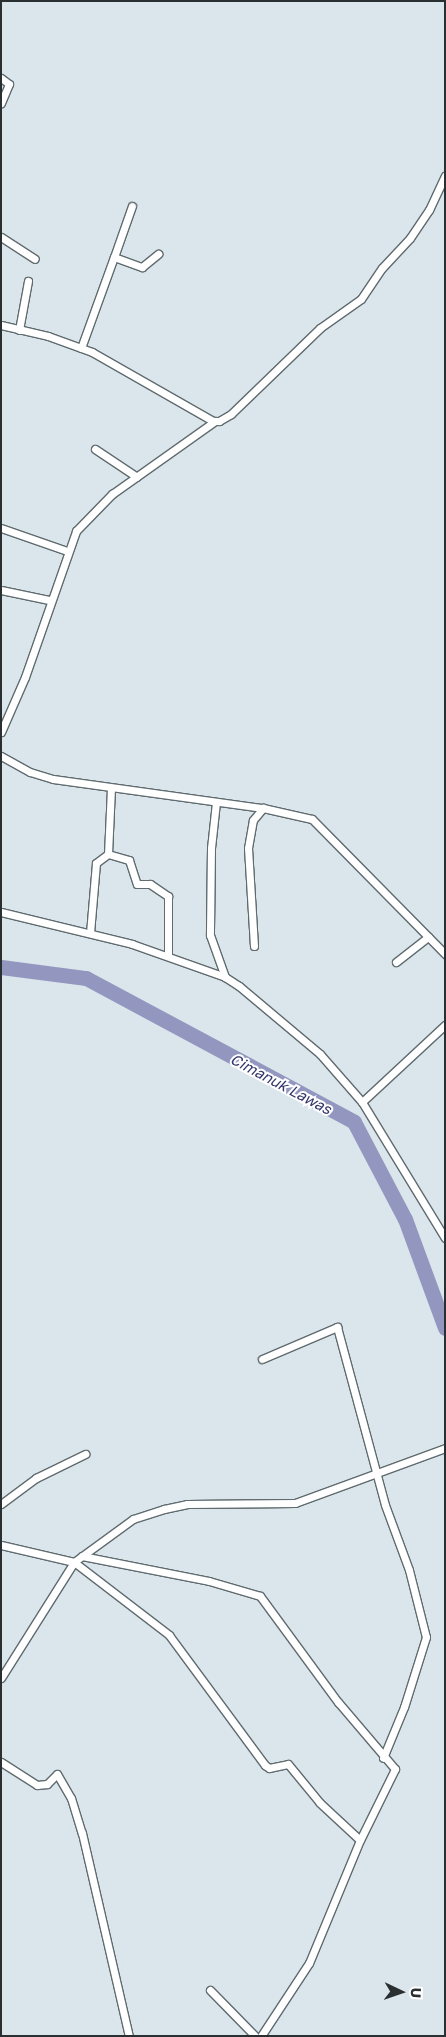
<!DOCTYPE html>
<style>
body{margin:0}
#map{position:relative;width:446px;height:2037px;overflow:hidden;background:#dae6eb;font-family:"Golos Text",sans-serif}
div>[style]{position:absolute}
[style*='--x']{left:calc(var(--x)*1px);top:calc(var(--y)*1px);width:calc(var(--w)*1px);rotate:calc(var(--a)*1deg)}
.river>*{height:15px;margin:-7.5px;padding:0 7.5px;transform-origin:7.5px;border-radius:7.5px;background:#9397c0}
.roads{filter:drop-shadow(1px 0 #606b6f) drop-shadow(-1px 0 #606b6f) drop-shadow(0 1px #606b6f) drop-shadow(0 -1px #606b6f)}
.street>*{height:7px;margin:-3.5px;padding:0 3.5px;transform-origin:3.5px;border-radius:3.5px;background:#fff}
span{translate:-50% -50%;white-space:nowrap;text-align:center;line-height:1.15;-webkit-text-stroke:4px #fff;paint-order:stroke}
.water-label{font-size:15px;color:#35366c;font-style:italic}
.frame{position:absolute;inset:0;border:2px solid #2a2f31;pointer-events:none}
.north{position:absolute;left:376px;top:1967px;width:50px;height:50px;-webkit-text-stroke:4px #fff;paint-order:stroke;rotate:93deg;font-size:14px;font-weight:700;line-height:20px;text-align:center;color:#2a2f31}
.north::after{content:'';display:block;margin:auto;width:18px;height:22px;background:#2a2f31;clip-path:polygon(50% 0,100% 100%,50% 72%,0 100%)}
</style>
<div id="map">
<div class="river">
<i style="--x:1;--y:967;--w:86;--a:7.4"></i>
<i style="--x:86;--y:978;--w:304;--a:28.2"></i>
<i style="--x:354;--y:1122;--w:110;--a:62.3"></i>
<i style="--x:405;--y:1219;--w:116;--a:69.8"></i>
</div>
<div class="roads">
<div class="street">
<i style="--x:1;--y:78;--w:10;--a:37"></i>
<i style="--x:9;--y:84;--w:21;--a:113"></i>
<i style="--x:1;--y:237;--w:40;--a:32.9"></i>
<i style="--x:114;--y:257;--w:54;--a:-70.6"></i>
<i style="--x:1;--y:325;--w:48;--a:13.2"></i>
<i style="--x:48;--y:336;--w:47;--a:20"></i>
<i style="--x:92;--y:352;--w:139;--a:29.7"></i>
<i style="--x:213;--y:421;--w:6;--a:0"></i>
<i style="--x:219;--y:421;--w:14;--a:-30"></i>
<i style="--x:231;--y:414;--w:124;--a:-44"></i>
<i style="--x:320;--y:328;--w:50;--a:-35.3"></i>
<i style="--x:361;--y:299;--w:37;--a:-56"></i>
<i style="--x:382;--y:268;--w:41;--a:-47"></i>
<i style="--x:410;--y:238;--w:34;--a:-56"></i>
<i style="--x:429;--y:210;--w:38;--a:-65"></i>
<i style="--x:19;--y:330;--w:50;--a:-79.6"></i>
<i style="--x:81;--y:348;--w:97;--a:-70.1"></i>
<i style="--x:114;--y:257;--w:30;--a:20"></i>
<i style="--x:142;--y:267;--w:21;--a:-39"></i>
<i style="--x:95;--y:449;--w:50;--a:33.7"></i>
<i style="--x:1;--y:528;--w:70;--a:19.2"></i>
<i style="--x:1;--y:590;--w:49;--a:11.8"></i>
<i style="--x:1;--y:732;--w:60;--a:-66.4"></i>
<i style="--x:25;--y:677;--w:155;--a:-70.7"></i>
<i style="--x:76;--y:531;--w:52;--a:-45.8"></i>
<i style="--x:112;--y:494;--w:126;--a:-35.3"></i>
<i style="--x:1;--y:756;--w:33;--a:29"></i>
<i style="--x:30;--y:772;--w:24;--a:17"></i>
<i style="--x:53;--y:779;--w:212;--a:7.9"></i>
<i style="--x:263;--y:808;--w:50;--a:12.7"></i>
<i style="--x:312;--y:819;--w:190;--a:45.4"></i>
<i style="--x:111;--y:788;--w:66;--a:92.6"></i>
<i style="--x:108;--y:854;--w:22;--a:16"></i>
<i style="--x:129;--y:860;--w:25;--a:72"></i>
<i style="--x:137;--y:884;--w:13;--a:0"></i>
<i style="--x:150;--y:884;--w:22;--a:34"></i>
<i style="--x:168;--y:896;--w:60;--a:90"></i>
<i style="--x:216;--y:802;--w:46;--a:96.2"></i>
<i style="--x:211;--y:848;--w:87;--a:90.7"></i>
<i style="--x:210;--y:935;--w:45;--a:70.3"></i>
<i style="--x:1;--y:912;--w:135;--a:13.7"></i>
<i style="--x:132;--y:944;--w:99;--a:19.5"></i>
<i style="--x:225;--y:977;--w:17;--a:33"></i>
<i style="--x:239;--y:986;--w:106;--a:40"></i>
<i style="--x:320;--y:1054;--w:64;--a:48.8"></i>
<i style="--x:362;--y:1102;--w:159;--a:58.6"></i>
<i style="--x:90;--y:933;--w:70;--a:-85.1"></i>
<i style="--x:96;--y:863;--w:15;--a:-37"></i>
<i style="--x:254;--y:946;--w:98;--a:-93.5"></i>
<i style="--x:248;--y:848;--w:28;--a:-80"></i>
<i style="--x:253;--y:820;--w:16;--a:-50"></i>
<i style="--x:396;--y:962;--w:41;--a:-38"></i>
<i style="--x:362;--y:1102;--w:113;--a:-42.9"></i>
<i style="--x:262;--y:1359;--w:82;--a:-23.1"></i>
<i style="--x:337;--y:1327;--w:184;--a:74.9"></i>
<i style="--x:385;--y:1505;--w:69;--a:69.7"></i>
<i style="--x:409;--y:1570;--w:69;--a:75.8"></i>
<i style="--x:426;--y:1637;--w:73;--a:107.4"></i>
<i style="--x:404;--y:1707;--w:55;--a:112.4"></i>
<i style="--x:1;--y:1504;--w:44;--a:-36.6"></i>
<i style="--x:36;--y:1478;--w:55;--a:-26.1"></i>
<i style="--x:1;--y:1545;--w:75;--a:13.1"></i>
<i style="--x:74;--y:1562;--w:73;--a:-36.1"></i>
<i style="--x:133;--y:1519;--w:33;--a:-18"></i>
<i style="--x:164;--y:1509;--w:24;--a:-12"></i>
<i style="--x:187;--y:1504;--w:108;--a:-0.5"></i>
<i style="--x:295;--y:1503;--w:160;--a:-20.1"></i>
<i style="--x:82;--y:1556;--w:129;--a:11.1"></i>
<i style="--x:209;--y:1581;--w:53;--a:16.4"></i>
<i style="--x:260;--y:1596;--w:132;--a:53.7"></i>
<i style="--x:338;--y:1702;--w:88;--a:49.6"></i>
<i style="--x:395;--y:1769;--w:79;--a:116.2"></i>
<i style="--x:360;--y:1840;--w:133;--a:112.5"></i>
<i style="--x:309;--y:1963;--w:87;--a:123.3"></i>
<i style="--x:1;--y:1678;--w:137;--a:-57.8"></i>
<i style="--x:74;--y:1562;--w:120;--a:37.5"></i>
<i style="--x:169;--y:1635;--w:162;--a:53.6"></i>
<i style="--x:265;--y:1765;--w:5;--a:37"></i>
<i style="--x:269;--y:1768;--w:19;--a:-12"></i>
<i style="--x:288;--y:1764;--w:50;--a:50.6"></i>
<i style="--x:320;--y:1803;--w:54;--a:42.8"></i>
<i style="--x:1;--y:1762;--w:43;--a:32.6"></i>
<i style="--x:37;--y:1785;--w:10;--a:-6"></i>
<i style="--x:47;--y:1784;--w:14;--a:-45"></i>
<i style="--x:57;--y:1774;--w:28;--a:60"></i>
<i style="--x:71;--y:1798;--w:37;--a:73"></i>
<i style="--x:82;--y:1833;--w:208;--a:77"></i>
<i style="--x:210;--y:1990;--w:64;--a:45.6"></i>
</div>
</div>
<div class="water-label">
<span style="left:281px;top:1084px;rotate:28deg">Cimanuk Lawas</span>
</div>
<div class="frame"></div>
<div class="north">U</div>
</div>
